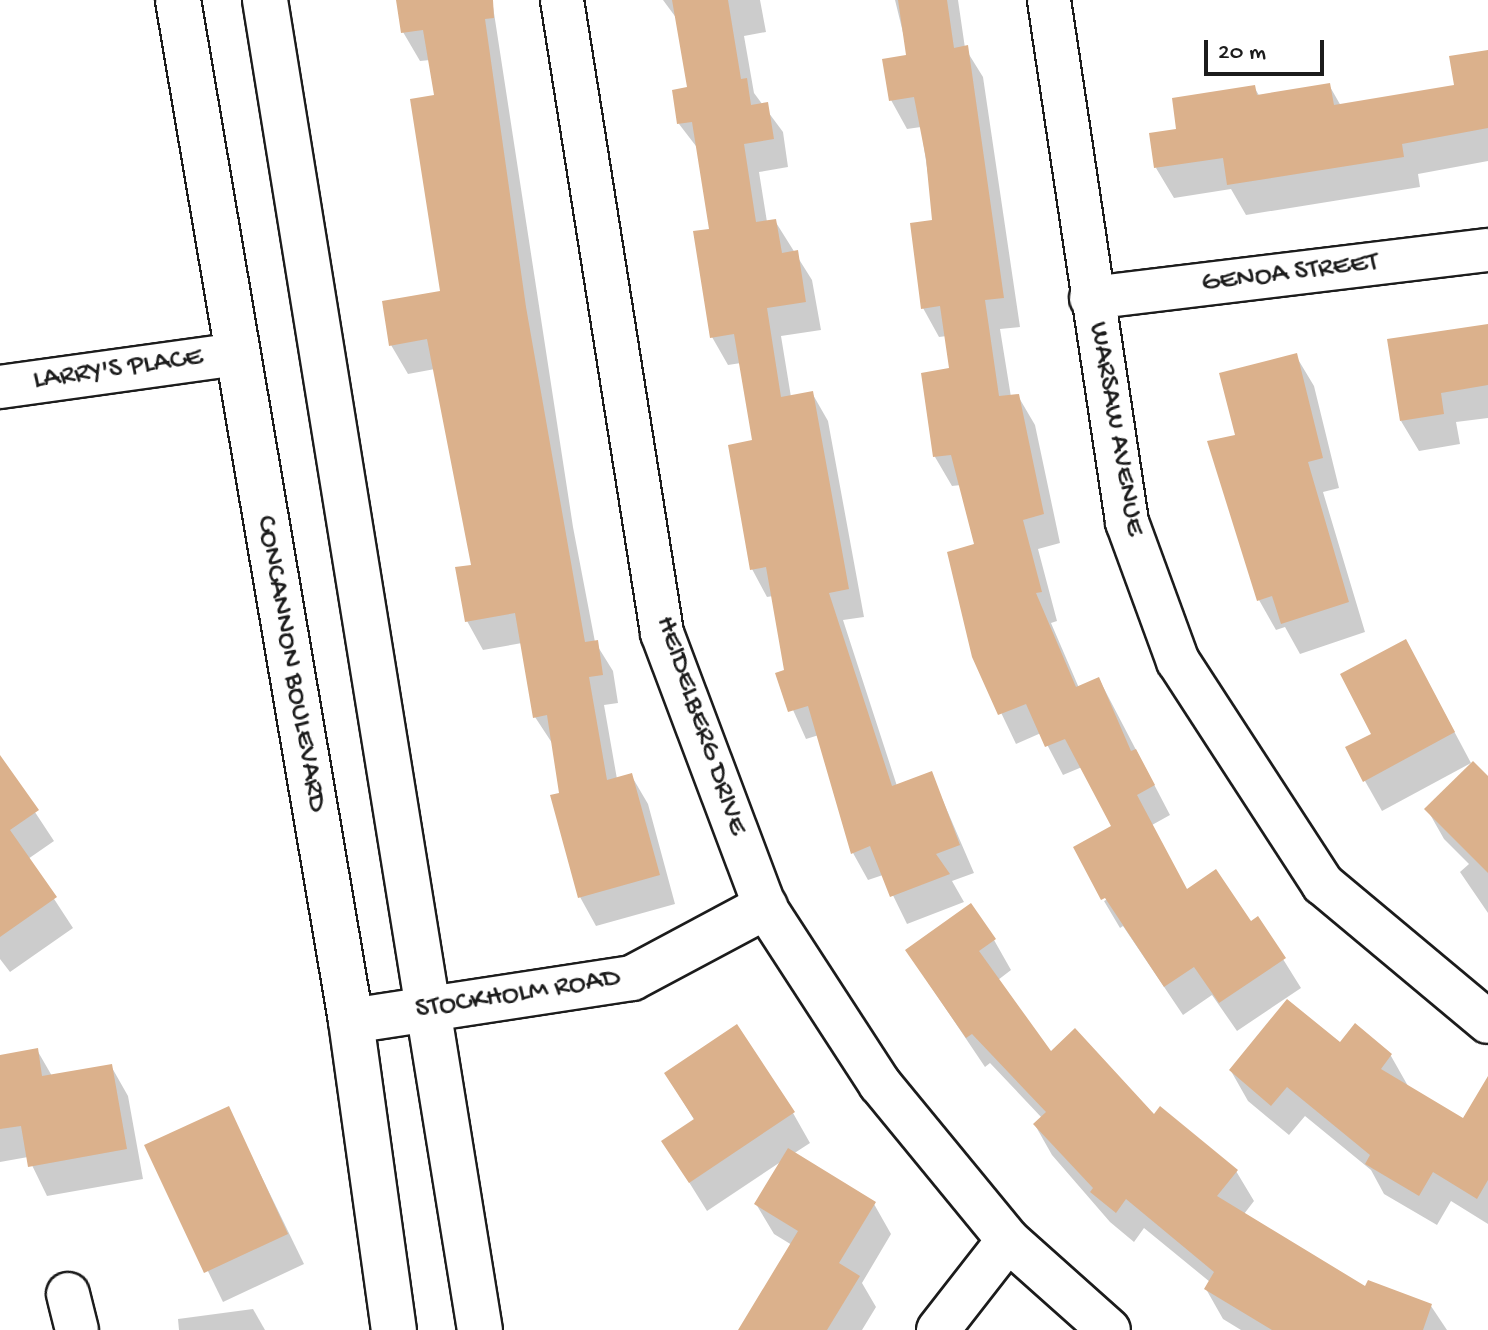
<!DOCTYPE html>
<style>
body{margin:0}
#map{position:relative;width:1488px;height:1330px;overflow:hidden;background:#fff;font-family:"Gochi Hand",sans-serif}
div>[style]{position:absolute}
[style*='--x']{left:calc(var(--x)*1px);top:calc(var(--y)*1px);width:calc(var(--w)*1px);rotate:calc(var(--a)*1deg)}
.shadow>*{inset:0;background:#0003}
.building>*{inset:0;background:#dbb18c}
.roads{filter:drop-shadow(2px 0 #1c1c1c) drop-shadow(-2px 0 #1c1c1c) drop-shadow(0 2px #1c1c1c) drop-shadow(0 -2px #1c1c1c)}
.minor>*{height:42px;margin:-21px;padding:0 21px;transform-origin:21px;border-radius:21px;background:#fff}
.tertiary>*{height:44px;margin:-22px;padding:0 22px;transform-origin:22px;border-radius:22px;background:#fff}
.secondary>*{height:44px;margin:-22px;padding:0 22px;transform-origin:22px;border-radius:22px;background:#fff}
span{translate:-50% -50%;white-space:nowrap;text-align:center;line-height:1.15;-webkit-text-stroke:6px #fff;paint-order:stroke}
.street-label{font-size:28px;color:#1c1c1c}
.scale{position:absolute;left:1204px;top:40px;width:120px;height:36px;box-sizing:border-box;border:4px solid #1c1c1c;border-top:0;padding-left:10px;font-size:24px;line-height:28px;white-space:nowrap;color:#1c1c1c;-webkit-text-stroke:6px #fff;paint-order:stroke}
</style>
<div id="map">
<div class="shadow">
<i style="clip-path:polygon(398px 0,492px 0,573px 527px,595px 642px,613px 671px,618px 703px,604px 705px,617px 779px,631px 775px,648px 804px,675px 904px,596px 926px,580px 897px,554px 746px,535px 717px,522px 643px,483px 650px,467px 621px,474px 566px,435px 369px,408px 374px,391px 345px,442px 293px,436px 96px,430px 60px,420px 61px,403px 32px)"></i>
<i style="clip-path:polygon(663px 0,760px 0,766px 32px,744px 36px,754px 93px,783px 132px,788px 167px,759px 172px,767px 222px,775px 221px,812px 280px,821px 330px,781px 336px,791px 397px,812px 393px,828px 421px,864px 617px,843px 620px,897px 786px,931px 773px,974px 873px,952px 881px,964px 902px,907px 924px,883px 875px,868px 880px,853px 853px,819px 735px,806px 739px,777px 674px,787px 671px,773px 596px,767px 597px,752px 569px,755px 442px,741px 363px,728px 365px,712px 337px,711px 231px,699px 150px,679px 124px,689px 89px,677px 19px)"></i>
<i style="clip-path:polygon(895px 0,958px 0,965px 48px,983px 77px,1020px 327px,1000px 329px,1011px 397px,1018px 396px,1035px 425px,1060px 543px,1038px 549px,1057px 621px,1051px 623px,1079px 688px,1099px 679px,1170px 815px,1152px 825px,1187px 891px,1250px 924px,1258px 919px,1301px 988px,1237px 1031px,1212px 995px,1183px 1015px,1123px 926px,1120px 928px,1104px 901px,1115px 895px,1114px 827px,1082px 767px,1063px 775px,1041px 733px,1016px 744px,974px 656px,976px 546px,961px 485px,952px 486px,935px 457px,951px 370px,947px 336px,939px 337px,923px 308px,935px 222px,921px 127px,907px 129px,891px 100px,909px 57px)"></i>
<i style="clip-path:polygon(1488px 50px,1488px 161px,1418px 174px,1420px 187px,1246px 215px,1231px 189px,1174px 198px,1156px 168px,1179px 130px,1254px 87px,1260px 97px,1329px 85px,1341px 106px,1456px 87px)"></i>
<i style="clip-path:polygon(1488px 327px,1488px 418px,1456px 422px,1460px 444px,1419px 451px,1401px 421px)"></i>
<i style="clip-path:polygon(1296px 356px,1314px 386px,1339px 488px,1323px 492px,1365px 632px,1300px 654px,1285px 627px,1276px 630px,1259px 600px,1237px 436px)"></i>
<i style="clip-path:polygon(1422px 671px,1471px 763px,1382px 811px,1365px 781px,1374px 734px)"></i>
<i style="clip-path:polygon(0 759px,54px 841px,28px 859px,73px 928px,10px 972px,0 959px)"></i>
<i style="clip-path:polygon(1488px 779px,1488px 913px,1460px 872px,1469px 864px,1444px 839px,1427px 809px)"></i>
<i style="clip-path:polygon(994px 940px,1011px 970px,998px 980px,1051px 1054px,1236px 1171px,1254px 1201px,1244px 1214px,1366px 1289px,1431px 1306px,1447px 1330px,1241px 1330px,1223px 1319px,1206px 1289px,1210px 1282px,1144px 1228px,1134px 1242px,1110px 1222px,1052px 1155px,1035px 1125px,1042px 1118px,990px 1063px,985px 1067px,907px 951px)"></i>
<i style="clip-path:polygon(1355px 1026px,1391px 1056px,1408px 1086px,1463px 1121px,1488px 1118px,1488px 1224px,1451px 1201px,1437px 1225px,1384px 1194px,1371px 1170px,1305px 1116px,1289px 1135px,1248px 1101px,1231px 1071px,1340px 1045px)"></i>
<i style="clip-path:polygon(37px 1050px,52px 1076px,111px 1066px,128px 1096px,143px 1179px,47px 1196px,28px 1157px,0 1162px,0 1057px)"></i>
<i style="clip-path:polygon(666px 1074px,793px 1113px,810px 1143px,793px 1154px,874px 1204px,891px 1234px,862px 1283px,876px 1307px,862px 1330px,741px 1330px,792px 1245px,774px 1234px,756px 1204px,782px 1161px,707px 1211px,664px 1142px,695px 1121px)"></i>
<i style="clip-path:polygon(228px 1108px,304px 1264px,223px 1302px,147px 1146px)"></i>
<i style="clip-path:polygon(253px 1309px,265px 1330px,179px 1330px,178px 1319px)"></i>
</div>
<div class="building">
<i style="clip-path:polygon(396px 0,493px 0,494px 18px,485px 19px,526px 307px,585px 642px,598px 640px,603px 675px,589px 677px,607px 780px,632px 773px,660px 875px,578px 898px,550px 795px,559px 793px,547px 715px,533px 718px,515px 613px,465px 622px,455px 567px,471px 565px,427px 339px,389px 346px,382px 301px,440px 291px,410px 99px,434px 95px,423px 30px,401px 33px)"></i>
<i style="clip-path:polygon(672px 0,728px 0,741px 79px,747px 78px,751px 105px,768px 102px,774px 139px,744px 144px,756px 222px,776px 219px,782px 253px,798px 250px,806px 302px,767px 308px,781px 397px,813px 391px,849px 589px,829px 593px,892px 786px,932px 771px,960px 845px,936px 854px,950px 874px,890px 897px,870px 846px,851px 854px,808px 706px,788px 712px,775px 673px,784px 670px,766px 567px,750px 570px,728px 445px,752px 440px,734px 334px,710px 338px,693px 231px,709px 229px,692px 122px,677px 124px,672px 90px,687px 87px)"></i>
<i style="clip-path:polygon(898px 0,947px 0,954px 48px,968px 45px,1004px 298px,985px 300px,999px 396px,1019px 394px,1044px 514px,1023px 520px,1042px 592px,1036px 593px,1076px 687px,1099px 677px,1131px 751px,1136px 749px,1155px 785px,1137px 795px,1187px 889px,1216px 869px,1251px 921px,1258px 916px,1286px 958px,1219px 1003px,1194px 967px,1164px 987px,1105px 898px,1101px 900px,1073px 847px,1111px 826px,1065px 739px,1045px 747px,1026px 704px,998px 715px,972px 657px,947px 552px,974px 544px,951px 455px,933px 457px,921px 373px,949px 368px,940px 306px,921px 309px,910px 223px,932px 220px,926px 159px,914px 97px,889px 101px,882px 59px,906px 55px)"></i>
<i style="clip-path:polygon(1488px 50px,1488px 128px,1402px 144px,1404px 157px,1227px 185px,1223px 158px,1154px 168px,1149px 133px,1176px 129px,1172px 98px,1255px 85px,1257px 95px,1330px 83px,1334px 105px,1454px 85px,1449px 56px)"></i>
<i style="clip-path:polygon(1488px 324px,1488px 385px,1441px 393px,1444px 414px,1400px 421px,1387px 339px)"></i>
<i style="clip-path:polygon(1297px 353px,1323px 458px,1308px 462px,1349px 602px,1281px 624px,1272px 596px,1257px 601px,1207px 441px,1235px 435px,1219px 373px)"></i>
<i style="clip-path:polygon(1406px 639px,1455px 732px,1363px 782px,1345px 747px,1371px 734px,1340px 674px)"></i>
<i style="clip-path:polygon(0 755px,39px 810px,10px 830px,57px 897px,0 937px)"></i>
<i style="clip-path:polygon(1473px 761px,1488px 776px,1488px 873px,1424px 809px)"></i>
<i style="clip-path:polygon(971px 903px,996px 939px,979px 951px,1051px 1051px,1075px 1028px,1154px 1114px,1160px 1106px,1238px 1170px,1217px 1196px,1365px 1286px,1368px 1280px,1432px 1304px,1423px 1330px,1272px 1330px,1204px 1289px,1214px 1272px,1126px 1199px,1116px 1213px,1090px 1192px,1093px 1188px,1033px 1124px,1046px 1112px,972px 1034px,966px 1038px,905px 950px)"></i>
<i style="clip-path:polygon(1287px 999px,1340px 1042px,1355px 1023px,1392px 1054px,1381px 1069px,1463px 1118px,1488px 1076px,1488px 1180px,1477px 1199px,1433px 1172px,1419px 1196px,1365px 1164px,1370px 1155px,1287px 1087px,1271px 1106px,1229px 1070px)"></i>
<i style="clip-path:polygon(737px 1024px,795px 1112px,689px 1183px,661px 1141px,694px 1119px,664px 1073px)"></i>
<i style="clip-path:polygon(38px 1048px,42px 1076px,112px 1064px,127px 1149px,28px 1167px,21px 1126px,0 1129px,0 1055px)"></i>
<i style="clip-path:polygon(229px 1106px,288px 1234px,204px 1273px,144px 1145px)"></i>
<i style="clip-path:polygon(788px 1148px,876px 1202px,839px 1263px,860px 1276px,827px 1330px,738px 1330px,798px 1231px,754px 1204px)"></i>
</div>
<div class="roads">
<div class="minor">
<i style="--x:562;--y:0;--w:641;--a:81.02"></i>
<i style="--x:662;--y:633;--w:293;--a:69.4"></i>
<i style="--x:765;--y:907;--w:211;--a:57"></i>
<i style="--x:880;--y:1084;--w:202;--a:50.6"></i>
<i style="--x:1008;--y:1240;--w:135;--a:41.7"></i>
<i style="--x:1049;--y:0;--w:528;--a:81.5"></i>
<i style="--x:1127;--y:522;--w:148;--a:69.9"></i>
<i style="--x:1178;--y:661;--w:266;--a:57"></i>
<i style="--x:1323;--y:884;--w:215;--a:39.9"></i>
<i style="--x:1091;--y:298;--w:400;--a:-6.9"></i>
<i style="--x:0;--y:387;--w:239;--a:-7.9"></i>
<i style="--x:68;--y:1294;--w:37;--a:76"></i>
<i style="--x:938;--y:1330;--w:114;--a:-52.1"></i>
</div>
<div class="tertiary">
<i style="--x:351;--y:1021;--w:284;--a:-8.7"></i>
<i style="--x:632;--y:978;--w:151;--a:-28.1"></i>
</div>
<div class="secondary">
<i style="--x:178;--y:0;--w:1036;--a:80.38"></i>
<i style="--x:351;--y:1021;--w:312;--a:82.1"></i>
<i style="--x:265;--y:0;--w:1347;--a:80.82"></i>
</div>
</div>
<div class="street-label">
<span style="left:1290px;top:274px;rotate:-7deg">GENOA STREET</span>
<span style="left:118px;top:370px;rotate:-8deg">LARRY'S PLACE</span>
<span style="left:1115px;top:429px;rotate:80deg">WARSAW AVENUE</span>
<span style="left:290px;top:664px;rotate:80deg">CONCANNON BOULEVARD</span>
<span style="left:700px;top:726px;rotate:71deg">HEIDELBERG DRIVE</span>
<span style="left:518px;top:995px;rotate:-9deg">STOCKHOLM ROAD</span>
</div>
<div class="scale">20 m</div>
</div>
